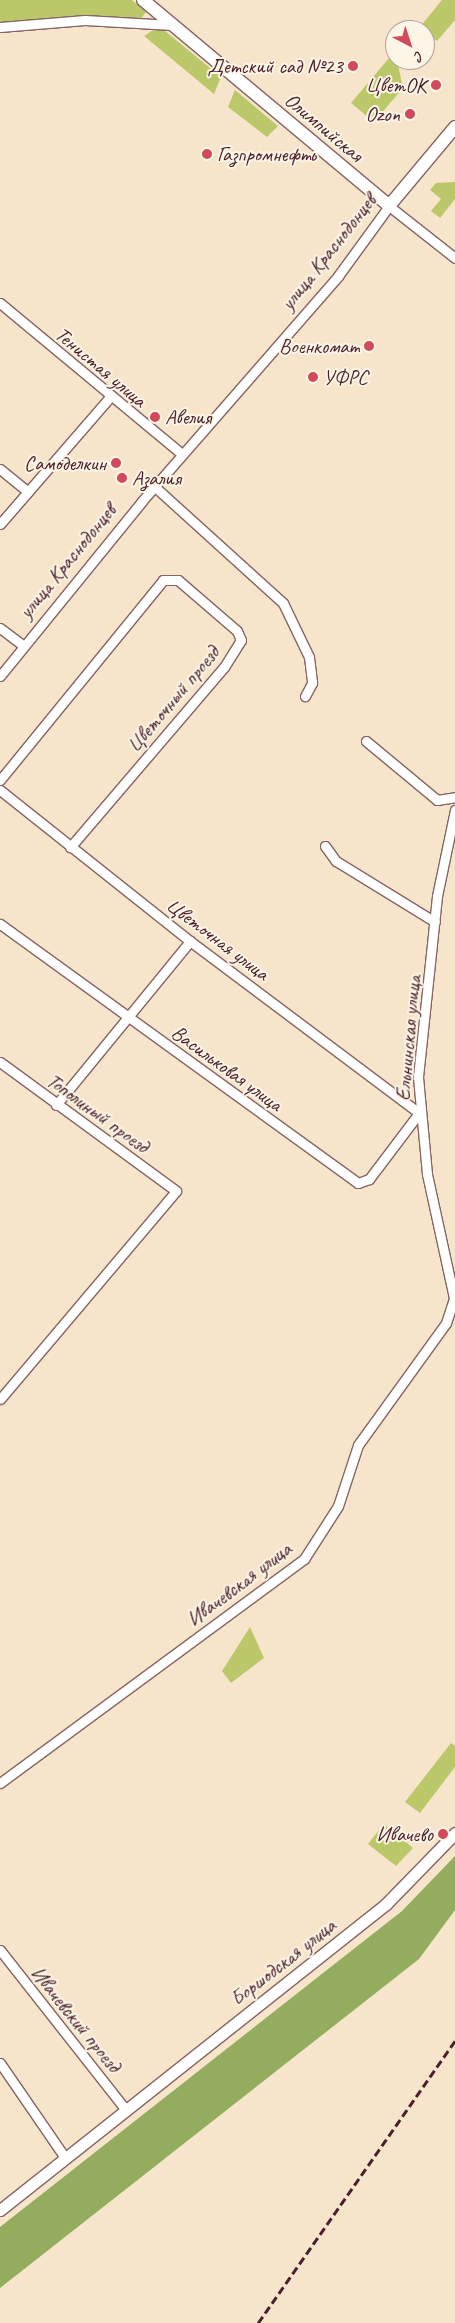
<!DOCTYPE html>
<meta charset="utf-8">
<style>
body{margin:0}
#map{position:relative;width:455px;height:2323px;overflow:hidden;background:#f6e5cb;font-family:Caveat,sans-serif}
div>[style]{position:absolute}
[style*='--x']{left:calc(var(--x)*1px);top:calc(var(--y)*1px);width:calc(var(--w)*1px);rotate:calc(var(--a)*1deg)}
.green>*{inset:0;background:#bbc86a}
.forest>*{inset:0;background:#94ac5e}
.roads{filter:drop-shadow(1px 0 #866463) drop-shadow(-1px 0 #866463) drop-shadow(0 1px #866463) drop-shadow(0 -1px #866463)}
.minor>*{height:9px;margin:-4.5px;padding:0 4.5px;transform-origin:4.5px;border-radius:4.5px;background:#fff}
.tertiary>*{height:11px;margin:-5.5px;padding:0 5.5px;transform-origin:5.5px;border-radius:5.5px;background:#fff}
.secondary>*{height:12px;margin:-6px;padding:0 6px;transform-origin:6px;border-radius:6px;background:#fff}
.rail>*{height:2.5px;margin-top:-1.25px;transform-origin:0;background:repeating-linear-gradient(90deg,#4a1f2b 0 8px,transparent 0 12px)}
.dots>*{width:14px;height:14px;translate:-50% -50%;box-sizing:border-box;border:2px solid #fcf5e5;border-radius:50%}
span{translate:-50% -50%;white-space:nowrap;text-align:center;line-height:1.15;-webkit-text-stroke:4px #fcf5e5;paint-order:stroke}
.poi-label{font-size:21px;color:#4a1f2b}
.right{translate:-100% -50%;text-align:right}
.left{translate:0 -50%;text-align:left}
.street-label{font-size:21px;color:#4a1f2b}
.north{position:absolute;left:385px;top:20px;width:50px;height:50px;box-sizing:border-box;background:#fcf5e5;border:1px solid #b59f9b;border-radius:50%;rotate:140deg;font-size:14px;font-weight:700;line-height:20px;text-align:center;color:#4a1f2b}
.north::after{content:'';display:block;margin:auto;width:18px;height:22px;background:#d1495b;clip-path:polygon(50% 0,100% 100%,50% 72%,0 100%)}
</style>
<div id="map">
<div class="green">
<i style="clip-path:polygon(0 0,132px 0,146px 12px,137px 24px,0 24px)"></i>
<i style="clip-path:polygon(442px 0,455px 0,455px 20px,437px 41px,419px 28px)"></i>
<i style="clip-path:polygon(159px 26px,221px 77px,214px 94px,144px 36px)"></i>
<i style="clip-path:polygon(395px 51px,403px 88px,374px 122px,351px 103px)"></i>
<i style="clip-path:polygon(235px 90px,278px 126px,267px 137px,228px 107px)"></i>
<i style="clip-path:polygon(455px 182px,455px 199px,440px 218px,431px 211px,441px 199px,430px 190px,436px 183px)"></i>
<i style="clip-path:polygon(250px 1627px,264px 1658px,231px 1683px,222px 1671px)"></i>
<i style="clip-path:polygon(451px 1743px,455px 1746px,455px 1767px,420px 1813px,405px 1802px)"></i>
<i style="clip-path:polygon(384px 1824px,413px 1848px,396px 1866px,368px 1844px)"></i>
</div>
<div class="forest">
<i style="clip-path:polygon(455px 1856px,455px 1910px,419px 1959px,0 2288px,0 2227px,402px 1911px)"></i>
</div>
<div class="roads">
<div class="minor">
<i style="--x:0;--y:27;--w:85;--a:-4.7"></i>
<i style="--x:85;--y:20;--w:87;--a:3.3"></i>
<i style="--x:0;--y:303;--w:236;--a:39.7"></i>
<i style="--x:0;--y:469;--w:36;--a:39"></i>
<i style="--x:155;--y:487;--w:173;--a:42.2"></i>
<i style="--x:283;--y:603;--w:60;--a:64.3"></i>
<i style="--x:309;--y:657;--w:26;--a:83"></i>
<i style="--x:312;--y:683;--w:15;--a:118"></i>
<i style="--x:0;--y:524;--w:167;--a:-49.1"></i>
<i style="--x:0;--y:628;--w:30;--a:37"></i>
<i style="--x:0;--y:676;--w:225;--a:-50.9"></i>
<i style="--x:142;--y:501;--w:298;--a:-48.9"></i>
<i style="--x:338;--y:276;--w:87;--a:-53.9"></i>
<i style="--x:389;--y:206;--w:84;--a:38.2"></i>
<i style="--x:366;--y:741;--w:92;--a:39.7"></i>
<i style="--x:437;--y:800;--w:18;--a:-9"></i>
<i style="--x:0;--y:780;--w:258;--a:-50.8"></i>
<i style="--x:163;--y:580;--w:15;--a:0"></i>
<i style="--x:178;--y:580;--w:78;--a:40.8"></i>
<i style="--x:237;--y:631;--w:10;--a:66"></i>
<i style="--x:241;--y:640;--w:32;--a:122"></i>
<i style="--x:224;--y:667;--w:237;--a:130.5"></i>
<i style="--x:0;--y:790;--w:243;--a:38.5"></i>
<i style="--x:190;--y:941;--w:286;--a:36.9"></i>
<i style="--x:419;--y:1113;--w:83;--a:127.1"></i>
<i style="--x:369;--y:1179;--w:12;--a:160"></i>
<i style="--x:358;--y:1183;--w:442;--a:-144.1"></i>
<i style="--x:325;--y:846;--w:19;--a:54"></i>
<i style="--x:336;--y:861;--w:116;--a:31.6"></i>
<i style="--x:0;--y:1062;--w:218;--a:36.2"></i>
<i style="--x:176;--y:1191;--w:272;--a:130.2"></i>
<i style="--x:56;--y:1105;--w:212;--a:-50.7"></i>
<i style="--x:0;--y:1783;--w:378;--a:-36.4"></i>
<i style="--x:304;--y:1559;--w:63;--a:-57.3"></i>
<i style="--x:338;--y:1506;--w:64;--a:-71.8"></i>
<i style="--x:358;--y:1445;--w:150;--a:-54.2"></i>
<i style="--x:446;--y:1323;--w:26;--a:-72"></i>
<i style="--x:454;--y:1298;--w:127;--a:-102.3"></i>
<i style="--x:427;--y:1174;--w:97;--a:-95.3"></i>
<i style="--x:418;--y:1077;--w:182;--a:-84"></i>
<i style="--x:437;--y:896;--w:88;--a:-78.2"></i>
<i style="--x:0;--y:1950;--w:204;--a:51.8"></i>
<i style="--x:0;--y:2063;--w:116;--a:55.5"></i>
</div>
<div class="tertiary">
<i style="--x:0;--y:2210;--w:493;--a:-38.4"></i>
<i style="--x:386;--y:1904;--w:99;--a:-45.8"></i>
</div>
<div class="secondary">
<i style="--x:143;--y:0;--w:321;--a:39.9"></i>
<i style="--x:389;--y:206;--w:103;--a:-50.1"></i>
</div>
</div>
<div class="rail">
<i style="--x:258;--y:2323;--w:344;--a:-55.1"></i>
</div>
<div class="dots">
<i style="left:353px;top:66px;background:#d1495b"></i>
<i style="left:436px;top:85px;background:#d1495b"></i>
<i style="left:410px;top:114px;background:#d1495b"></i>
<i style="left:207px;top:154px;background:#d1495b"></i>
<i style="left:369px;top:346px;background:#d1495b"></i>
<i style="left:313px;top:377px;background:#d1495b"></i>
<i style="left:155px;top:417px;background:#d1495b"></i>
<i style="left:116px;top:463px;background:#d1495b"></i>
<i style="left:122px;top:478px;background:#d1495b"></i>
<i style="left:443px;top:1834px;background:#d1495b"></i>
</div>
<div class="poi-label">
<span class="right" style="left:343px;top:66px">Детский сад №23</span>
<span class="right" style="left:426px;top:85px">ЦветОК</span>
<span class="right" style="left:400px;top:114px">Ozon</span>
<span class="left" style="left:217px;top:154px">Газпромнефть</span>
<span class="right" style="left:359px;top:346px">Военкомат</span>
<span class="left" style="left:323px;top:377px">УФРС</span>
<span class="left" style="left:165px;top:417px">Авелия</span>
<span class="right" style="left:106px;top:463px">Самоделкин</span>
<span class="left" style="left:132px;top:478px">Азалия</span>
<span class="right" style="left:433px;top:1834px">Ивачево</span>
</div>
<div class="street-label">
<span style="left:324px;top:127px;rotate:40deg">Олимпийская</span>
<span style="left:328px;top:252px;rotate:-52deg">улица Краснодонцев</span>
<span style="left:101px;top:367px;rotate:40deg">Тенистая улица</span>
<span style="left:67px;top:561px;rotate:-51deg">улица Краснодонцев</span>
<span style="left:173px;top:699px;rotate:-50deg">Цветочный проезд</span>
<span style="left:218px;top:939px;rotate:37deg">Цветочная улица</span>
<span style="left:408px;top:1038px;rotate:-85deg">Ельнинская улица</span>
<span style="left:227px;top:1068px;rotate:36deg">Васильковая улица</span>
<span style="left:98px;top:1113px;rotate:36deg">Тополиный проезд</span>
<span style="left:239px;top:1584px;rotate:-37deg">Ивачевская улица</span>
<span style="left:283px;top:1962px;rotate:-38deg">Боршодская улица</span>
<span style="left:76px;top:2019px;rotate:51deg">Ивачевский проезд</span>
</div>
<div class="north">С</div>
</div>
